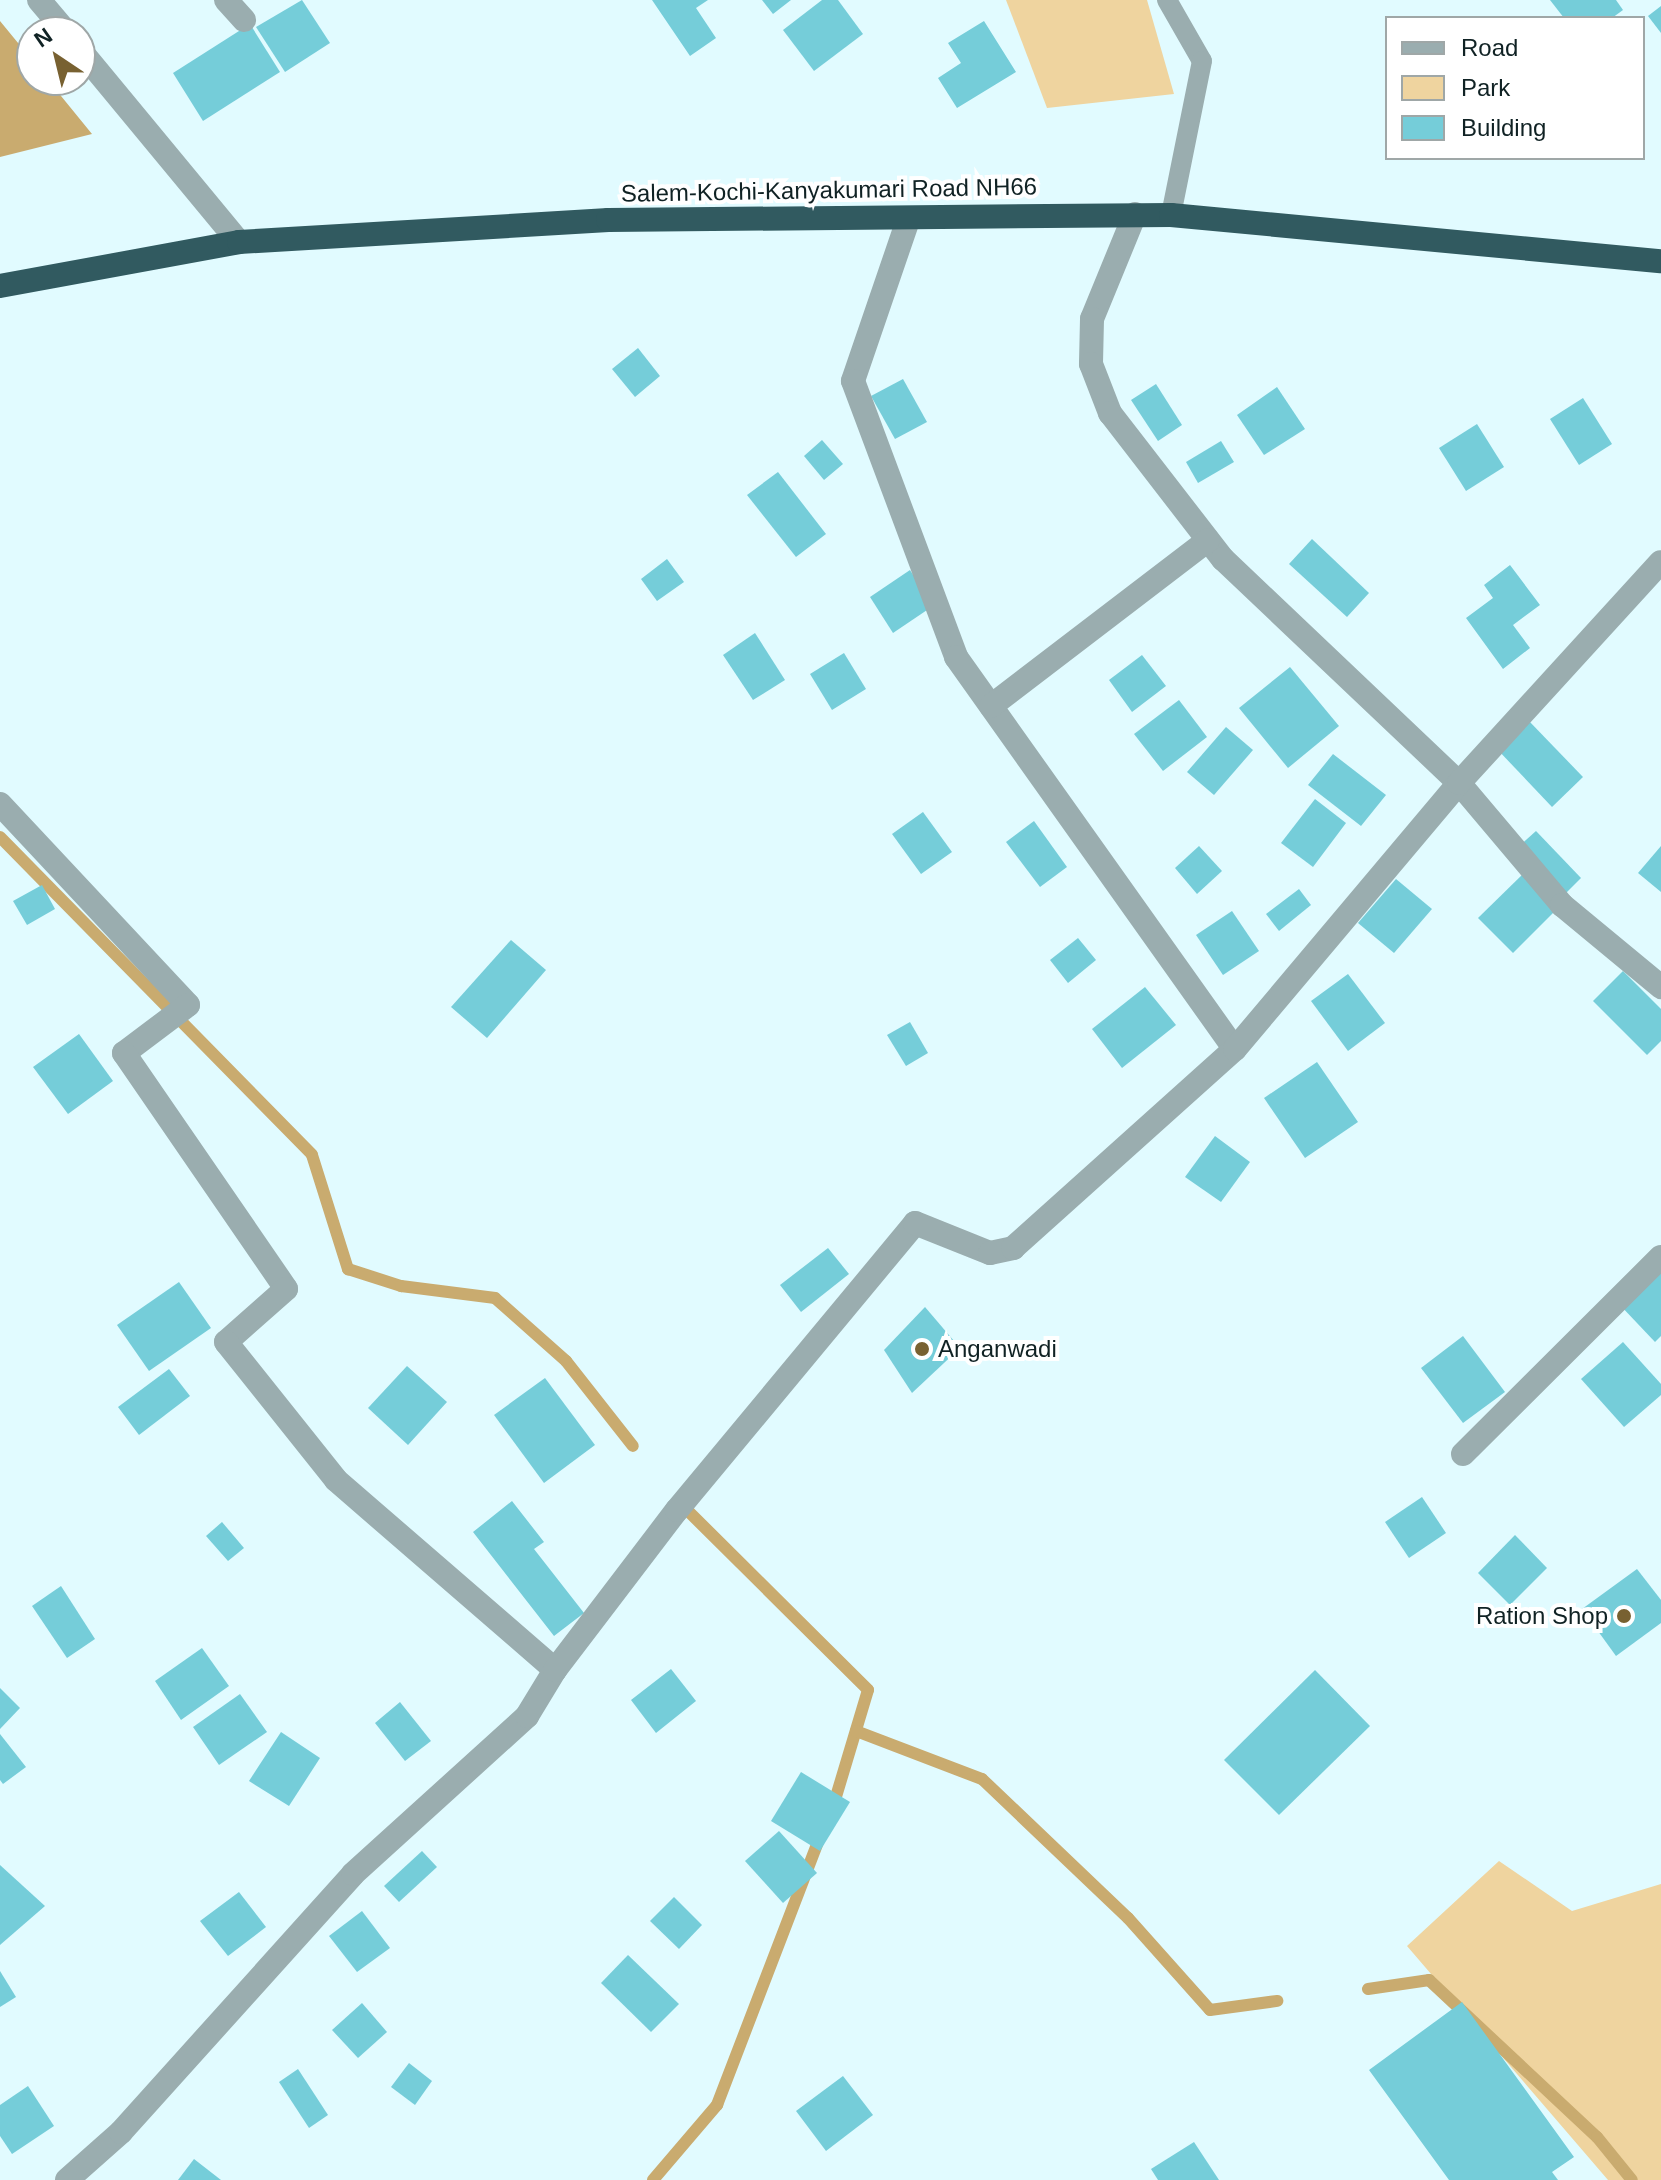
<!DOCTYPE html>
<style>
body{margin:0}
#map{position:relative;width:1661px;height:2180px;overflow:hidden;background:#e1fbff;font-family:Helvetica,sans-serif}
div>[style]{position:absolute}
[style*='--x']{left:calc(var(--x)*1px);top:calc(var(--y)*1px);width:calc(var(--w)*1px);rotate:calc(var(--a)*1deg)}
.green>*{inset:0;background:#efd49f}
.water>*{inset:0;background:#c9ab6f}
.stream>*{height:12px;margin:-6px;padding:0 6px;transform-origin:6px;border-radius:6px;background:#c9ab6f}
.building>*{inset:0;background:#75cdd9}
.lane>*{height:20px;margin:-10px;padding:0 10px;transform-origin:10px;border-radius:10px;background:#9aadaf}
.street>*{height:24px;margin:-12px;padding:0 12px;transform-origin:12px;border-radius:12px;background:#9aadaf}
.highway>*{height:24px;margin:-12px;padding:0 12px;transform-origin:12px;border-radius:12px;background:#315a60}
.dots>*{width:22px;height:22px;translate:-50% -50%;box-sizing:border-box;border:4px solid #fff;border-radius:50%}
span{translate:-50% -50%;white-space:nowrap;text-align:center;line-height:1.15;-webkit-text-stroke:8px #fff;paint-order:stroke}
.street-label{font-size:24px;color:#102224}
.poi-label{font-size:24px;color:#102224}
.left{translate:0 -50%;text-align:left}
.right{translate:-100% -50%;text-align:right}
.legend{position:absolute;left:1385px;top:16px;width:260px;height:144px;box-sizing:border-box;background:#fff;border:2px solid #9fa7a7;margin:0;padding:10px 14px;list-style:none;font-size:24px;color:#102224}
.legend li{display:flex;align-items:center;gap:16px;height:40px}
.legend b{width:40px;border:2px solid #9fa7a7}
.north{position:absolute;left:16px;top:16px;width:80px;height:80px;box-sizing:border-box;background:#fff;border:2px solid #9fa7a7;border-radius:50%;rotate:325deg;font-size:22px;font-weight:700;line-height:32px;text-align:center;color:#102224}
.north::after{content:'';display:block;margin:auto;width:28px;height:36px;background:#786131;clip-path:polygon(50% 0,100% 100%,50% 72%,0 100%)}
</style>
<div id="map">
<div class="green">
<i style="clip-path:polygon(1006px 0,1147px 0,1174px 94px,1047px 108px)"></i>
<i style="clip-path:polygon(1499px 1861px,1572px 1911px,1661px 1884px,1661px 2180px,1608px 2180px,1407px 1946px)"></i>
</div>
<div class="water">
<i style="clip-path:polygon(0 21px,32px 60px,32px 80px,48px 80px,92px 134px,0 157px)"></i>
</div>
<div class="stream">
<i style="--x:0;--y:837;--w:445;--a:45.5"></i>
<i style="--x:312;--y:1155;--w:120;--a:72.5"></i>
<i style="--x:348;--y:1269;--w:56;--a:17.8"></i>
<i style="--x:401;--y:1286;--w:95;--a:7.3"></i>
<i style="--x:495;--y:1298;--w:95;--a:41.6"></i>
<i style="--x:566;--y:1361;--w:108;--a:51.8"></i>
<i style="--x:680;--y:1503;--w:265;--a:44.8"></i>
<i style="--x:868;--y:1690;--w:125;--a:106.7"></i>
<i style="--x:856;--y:1731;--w:135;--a:20.9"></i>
<i style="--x:982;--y:1779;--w:202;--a:43.6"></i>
<i style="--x:1128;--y:1918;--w:123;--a:48.3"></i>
<i style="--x:1210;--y:2010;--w:68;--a:-7.7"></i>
<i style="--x:1368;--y:1989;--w:62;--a:-8.4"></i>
<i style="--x:1429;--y:1980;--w:230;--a:43.1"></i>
<i style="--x:1597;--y:2137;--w:55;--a:50.9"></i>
<i style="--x:653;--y:2180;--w:99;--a:-49.5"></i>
<i style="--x:717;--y:2105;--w:290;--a:-69"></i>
</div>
<div class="building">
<i style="clip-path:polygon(302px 0,330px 43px,285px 72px,256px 27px)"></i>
<i style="clip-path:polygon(652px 0,708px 0,696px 8px,716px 38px,690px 56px)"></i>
<i style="clip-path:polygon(762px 0,791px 0,773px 14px)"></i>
<i style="clip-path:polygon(822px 0,838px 0,863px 34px,814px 71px,783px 30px)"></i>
<i style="clip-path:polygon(1550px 0,1616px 0,1623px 10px,1612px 18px,1564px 18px)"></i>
<i style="clip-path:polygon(1661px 6px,1661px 33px,1648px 16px)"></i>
<i style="clip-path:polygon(984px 21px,1016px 72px,957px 108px,938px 78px,961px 63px,948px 43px)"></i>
<i style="clip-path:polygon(250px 24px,280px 72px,203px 121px,173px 73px)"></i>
<i style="clip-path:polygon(638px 348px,660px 376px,635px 397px,612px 369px)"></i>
<i style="clip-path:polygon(903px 379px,927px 422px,895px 439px,871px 396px)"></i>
<i style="clip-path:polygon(1156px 384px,1182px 425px,1158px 441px,1131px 400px)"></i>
<i style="clip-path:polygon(1277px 387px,1305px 429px,1264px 455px,1237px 415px)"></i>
<i style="clip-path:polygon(1583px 398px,1612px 444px,1579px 465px,1550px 419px)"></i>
<i style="clip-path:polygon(1477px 424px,1504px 467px,1466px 491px,1439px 448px)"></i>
<i style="clip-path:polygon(822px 440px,843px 464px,824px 480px,804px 456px)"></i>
<i style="clip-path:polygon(1221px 441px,1234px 462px,1198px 483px,1186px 462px)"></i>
<i style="clip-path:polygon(778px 472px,826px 534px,796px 557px,747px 495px)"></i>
<i style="clip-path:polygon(1312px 539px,1369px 593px,1347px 617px,1289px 564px)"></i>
<i style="clip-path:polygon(667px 559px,684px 582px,657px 601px,641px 579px)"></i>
<i style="clip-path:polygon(1510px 565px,1540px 605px,1513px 625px,1530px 648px,1503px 669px,1466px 618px,1493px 598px,1484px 585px)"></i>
<i style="clip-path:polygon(910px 570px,933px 606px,893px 633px,870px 597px)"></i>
<i style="clip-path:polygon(755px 633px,785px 680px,753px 700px,723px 655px)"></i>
<i style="clip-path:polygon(844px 653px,866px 689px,832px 710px,810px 674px)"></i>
<i style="clip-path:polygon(1142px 655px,1166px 686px,1132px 712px,1109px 680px)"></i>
<i style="clip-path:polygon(1290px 667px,1339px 726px,1288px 768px,1239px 708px)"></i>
<i style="clip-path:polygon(1179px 700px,1207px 737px,1163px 771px,1134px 734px)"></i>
<i style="clip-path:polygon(1528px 720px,1583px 777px,1552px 807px,1497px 749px)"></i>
<i style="clip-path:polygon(1226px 727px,1253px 750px,1214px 795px,1187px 772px)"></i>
<i style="clip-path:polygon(1333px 754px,1386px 795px,1361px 826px,1308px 785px)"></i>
<i style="clip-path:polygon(1315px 799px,1346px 823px,1313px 867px,1281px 843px)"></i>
<i style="clip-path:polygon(923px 812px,952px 852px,921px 874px,892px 834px)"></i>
<i style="clip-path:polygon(1034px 821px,1067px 867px,1040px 887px,1006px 842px)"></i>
<i style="clip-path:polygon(1536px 831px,1581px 878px,1560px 899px,1515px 850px)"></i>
<i style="clip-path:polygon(1199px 846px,1222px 871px,1197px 894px,1175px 868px)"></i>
<i style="clip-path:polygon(1661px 846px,1661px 892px,1638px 873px)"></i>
<i style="clip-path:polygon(1525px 872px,1560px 906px,1513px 953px,1478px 918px)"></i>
<i style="clip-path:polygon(1396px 879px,1432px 909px,1394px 953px,1358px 923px)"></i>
<i style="clip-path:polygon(42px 885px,55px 909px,27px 925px,13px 901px)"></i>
<i style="clip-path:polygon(1299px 889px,1311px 905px,1279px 931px,1266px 914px)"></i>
<i style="clip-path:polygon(1232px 911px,1259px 951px,1223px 975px,1196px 935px)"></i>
<i style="clip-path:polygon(1078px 938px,1096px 960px,1068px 983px,1050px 960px)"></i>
<i style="clip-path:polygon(511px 940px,546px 970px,487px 1038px,451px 1007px)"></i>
<i style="clip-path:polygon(1623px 971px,1661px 1009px,1661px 1041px,1647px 1055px,1593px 1001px)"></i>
<i style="clip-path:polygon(1348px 974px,1385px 1023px,1348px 1051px,1311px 1001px)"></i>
<i style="clip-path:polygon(1145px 987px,1176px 1025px,1122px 1068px,1092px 1029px)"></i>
<i style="clip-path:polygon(910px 1022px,928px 1053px,906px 1066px,887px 1035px)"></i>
<i style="clip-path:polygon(79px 1034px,113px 1081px,68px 1114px,33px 1067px)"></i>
<i style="clip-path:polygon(1317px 1062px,1358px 1122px,1305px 1158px,1264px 1098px)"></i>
<i style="clip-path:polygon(1215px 1136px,1250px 1162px,1221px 1202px,1185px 1177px)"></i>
<i style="clip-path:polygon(828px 1248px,849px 1274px,801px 1312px,780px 1285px)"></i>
<i style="clip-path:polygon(1661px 1263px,1661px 1336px,1655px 1342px,1619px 1304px)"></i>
<i style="clip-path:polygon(179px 1282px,211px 1328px,149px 1371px,117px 1325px)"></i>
<i style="clip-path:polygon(925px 1307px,960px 1348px,912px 1393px,884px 1350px)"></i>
<i style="clip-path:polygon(1463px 1336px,1505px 1392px,1463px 1423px,1421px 1368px)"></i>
<i style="clip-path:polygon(1623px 1342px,1661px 1384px,1661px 1395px,1624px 1427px,1581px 1379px)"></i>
<i style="clip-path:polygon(407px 1366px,447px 1402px,408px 1445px,368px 1408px)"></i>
<i style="clip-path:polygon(169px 1369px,190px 1396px,139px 1435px,118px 1407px)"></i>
<i style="clip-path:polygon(545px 1378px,595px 1445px,544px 1483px,494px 1415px)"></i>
<i style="clip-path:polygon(1422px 1497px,1446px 1533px,1409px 1558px,1385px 1522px)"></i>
<i style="clip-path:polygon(512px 1501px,544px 1542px,534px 1549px,584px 1613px,554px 1636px,473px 1532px)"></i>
<i style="clip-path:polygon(222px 1522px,244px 1548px,228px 1561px,206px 1536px)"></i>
<i style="clip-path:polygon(1515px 1535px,1547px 1568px,1510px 1605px,1478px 1573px)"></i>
<i style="clip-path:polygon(1637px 1569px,1661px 1600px,1661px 1623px,1616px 1656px,1582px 1609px)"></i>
<i style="clip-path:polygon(61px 1586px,95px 1639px,67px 1658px,32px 1606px)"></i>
<i style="clip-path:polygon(202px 1648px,229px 1686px,181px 1720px,155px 1681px)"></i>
<i style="clip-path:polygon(671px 1669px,696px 1701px,656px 1733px,631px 1700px)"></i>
<i style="clip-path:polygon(1315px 1670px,1370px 1726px,1279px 1815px,1224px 1760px)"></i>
<i style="clip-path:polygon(0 1688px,20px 1708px,0 1729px)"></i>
<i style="clip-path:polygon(240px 1694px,267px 1732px,219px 1765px,193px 1727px)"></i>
<i style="clip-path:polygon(400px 1702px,431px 1741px,405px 1761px,375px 1723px)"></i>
<i style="clip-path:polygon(281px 1732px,320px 1758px,289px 1806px,249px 1781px)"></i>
<i style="clip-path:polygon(0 1734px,26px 1767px,3px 1784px,0 1780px)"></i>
<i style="clip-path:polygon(801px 1772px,850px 1802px,820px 1851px,771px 1821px)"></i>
<i style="clip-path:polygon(779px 1831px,817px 1873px,783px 1903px,745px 1861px)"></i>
<i style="clip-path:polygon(422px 1851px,437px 1867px,399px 1902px,384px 1886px)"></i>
<i style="clip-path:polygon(0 1865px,45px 1906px,0 1945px)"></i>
<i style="clip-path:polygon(239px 1892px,266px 1927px,228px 1956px,200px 1921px)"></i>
<i style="clip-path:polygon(674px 1897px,702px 1925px,679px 1949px,650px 1921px)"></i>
<i style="clip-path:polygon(362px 1911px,390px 1948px,357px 1972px,329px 1936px)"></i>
<i style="clip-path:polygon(628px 1955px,679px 2004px,651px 2032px,601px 1983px)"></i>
<i style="clip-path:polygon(0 1971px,16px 1997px,0 2007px)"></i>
<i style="clip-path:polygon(1462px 2002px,1574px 2157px,1552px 2172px,1558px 2180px,1449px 2180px,1369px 2070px)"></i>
<i style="clip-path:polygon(362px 2003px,387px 2032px,358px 2058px,332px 2030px)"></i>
<i style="clip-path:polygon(409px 2063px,432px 2081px,415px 2105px,391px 2087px)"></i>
<i style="clip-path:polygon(298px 2069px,328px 2115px,309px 2128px,279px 2082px)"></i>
<i style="clip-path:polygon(843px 2076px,873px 2115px,826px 2151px,796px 2111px)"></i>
<i style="clip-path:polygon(28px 2086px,54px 2126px,12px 2154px,0 2136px,0 2105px)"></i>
<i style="clip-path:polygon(1194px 2142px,1219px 2180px,1158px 2180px,1151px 2169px)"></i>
<i style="clip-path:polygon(194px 2159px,221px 2180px,178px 2180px)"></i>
</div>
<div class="lane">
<i style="--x:1167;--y:0;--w:70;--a:60.2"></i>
<i style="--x:1202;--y:61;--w:157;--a:101.4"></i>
</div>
<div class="street">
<i style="--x:39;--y:0;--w:42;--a:49.8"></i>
<i style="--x:226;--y:0;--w:27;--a:48"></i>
<i style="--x:80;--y:50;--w:249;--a:50.4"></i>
<i style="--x:1135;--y:214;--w:113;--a:112.3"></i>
<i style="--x:1092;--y:319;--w:45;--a:91.3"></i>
<i style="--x:1091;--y:364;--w:53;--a:68.8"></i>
<i style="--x:1110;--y:413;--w:185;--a:52.3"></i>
<i style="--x:1223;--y:559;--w:325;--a:43.5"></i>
<i style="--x:1459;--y:783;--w:160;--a:49.8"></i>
<i style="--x:1562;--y:905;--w:129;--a:39.6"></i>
<i style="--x:908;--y:220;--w:170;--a:108.9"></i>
<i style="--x:853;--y:381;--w:295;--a:69.5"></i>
<i style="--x:956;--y:657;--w:481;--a:54.6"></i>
<i style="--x:991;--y:706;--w:273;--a:-37.4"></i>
<i style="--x:0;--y:804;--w:275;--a:46.9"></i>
<i style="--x:188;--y:1005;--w:80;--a:143.1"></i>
<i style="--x:124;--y:1053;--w:286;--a:55.5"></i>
<i style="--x:286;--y:1289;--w:80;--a:138.5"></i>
<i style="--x:226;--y:1342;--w:176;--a:51.4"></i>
<i style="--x:336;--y:1480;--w:290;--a:40.9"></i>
<i style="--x:1463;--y:1454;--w:279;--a:-44.9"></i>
<i style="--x:67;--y:2180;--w:72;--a:-41.6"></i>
<i style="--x:121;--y:2132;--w:347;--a:-48"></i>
<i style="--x:353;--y:1874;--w:235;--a:-42.2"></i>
<i style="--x:527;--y:1716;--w:54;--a:-58.7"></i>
<i style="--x:555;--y:1670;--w:201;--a:-52.7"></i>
<i style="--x:677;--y:1510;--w:373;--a:-50.3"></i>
<i style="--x:915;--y:1223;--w:81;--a:21.8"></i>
<i style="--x:990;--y:1253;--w:24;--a:-12"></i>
<i style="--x:1013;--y:1248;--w:298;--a:-41.9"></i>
<i style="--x:1235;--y:1049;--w:348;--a:-49.9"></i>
<i style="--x:1459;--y:783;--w:299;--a:-47.6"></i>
</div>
<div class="highway">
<i style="--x:0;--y:286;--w:243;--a:-10.4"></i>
<i style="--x:239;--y:242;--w:370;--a:-3.4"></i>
<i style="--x:608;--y:220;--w:563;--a:-0.51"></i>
<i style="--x:1171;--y:215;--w:492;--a:5.4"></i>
</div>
<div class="dots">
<i style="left:922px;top:1349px;background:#786131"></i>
<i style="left:1624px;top:1616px;background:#786131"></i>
</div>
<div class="street-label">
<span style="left:829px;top:190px;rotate:-1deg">Salem-Kochi-Kanyakumari Road NH66</span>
</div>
<div class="poi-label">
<span class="left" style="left:938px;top:1349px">Anganwadi</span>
<span class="right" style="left:1608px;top:1616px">Ration Shop</span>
</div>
<ul class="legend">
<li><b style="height:10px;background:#9aadaf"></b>Road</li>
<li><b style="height:22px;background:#efd49f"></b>Park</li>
<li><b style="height:22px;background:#75cdd9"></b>Building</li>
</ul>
<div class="north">N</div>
</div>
